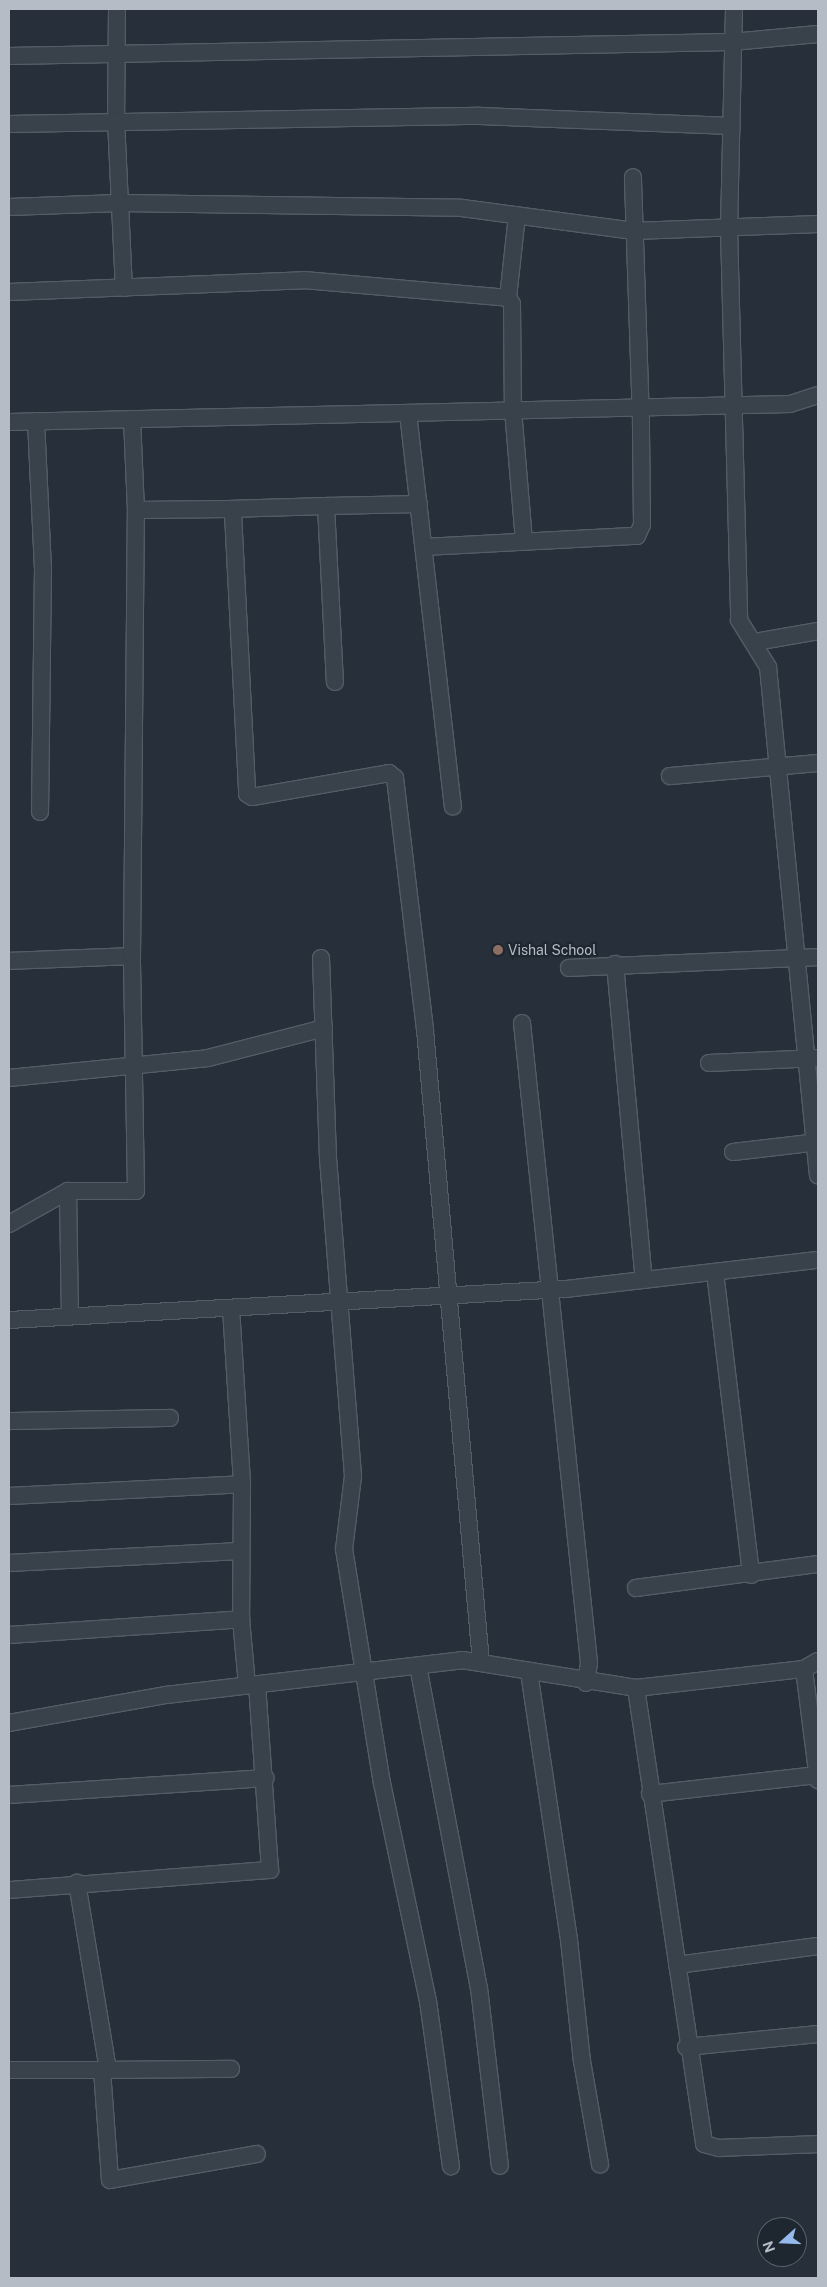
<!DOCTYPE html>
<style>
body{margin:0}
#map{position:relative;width:827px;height:2287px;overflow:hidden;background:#262f3a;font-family:"Public Sans",sans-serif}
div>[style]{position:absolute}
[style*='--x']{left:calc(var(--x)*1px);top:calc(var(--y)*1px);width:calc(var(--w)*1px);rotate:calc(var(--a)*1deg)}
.roads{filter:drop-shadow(1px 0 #545c66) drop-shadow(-1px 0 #545c66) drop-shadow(0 1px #545c66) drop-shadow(0 -1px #545c66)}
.street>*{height:16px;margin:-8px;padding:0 8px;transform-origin:8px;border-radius:8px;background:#39414b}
.dots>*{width:14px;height:14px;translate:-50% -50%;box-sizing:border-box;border:2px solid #1e2630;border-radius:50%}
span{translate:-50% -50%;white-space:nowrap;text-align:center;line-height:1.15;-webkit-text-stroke:4.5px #1e2630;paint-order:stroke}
.poi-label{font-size:14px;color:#b5bcc6}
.left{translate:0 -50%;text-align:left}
.frame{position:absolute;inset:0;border:10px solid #b5bcc6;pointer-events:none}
.north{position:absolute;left:757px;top:2217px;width:50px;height:50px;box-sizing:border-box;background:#1e2630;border:1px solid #5a626c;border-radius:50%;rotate:250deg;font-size:14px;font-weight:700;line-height:20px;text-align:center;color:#b5bcc6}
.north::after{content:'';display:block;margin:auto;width:18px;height:22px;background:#94baed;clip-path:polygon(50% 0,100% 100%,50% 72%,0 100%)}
</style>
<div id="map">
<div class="roads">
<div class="street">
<i style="--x:117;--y:9;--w:111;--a:90.5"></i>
<i style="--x:116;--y:120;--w:168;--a:87.3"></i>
<i style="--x:734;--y:9;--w:220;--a:91.3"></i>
<i style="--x:729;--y:229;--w:391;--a:88.5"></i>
<i style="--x:739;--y:620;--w:55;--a:58.3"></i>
<i style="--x:768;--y:667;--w:511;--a:84.39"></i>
<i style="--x:9;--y:56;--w:723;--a:-1.11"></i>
<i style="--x:732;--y:42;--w:86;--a:-5.3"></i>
<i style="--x:9;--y:124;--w:471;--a:-1"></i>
<i style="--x:480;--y:116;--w:252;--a:2.3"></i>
<i style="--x:9;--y:207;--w:110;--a:-2.1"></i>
<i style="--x:119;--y:203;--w:343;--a:0.8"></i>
<i style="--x:462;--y:208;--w:174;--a:7.6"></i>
<i style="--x:634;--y:231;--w:184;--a:-2.2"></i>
<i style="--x:9;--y:292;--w:295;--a:-2.3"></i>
<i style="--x:304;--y:280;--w:205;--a:5"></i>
<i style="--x:508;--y:298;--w:7;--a:56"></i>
<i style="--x:512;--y:304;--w:106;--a:89.5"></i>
<i style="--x:513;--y:410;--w:131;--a:85.2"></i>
<i style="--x:508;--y:298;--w:83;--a:-83.8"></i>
<i style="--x:408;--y:413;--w:396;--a:83.5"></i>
<i style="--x:132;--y:419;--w:91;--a:87.5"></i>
<i style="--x:136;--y:510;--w:92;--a:-0.6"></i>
<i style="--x:228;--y:509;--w:6;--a:39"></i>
<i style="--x:233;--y:513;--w:281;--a:87.1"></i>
<i style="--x:247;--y:794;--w:6;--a:31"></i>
<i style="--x:252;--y:797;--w:139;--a:-9.9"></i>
<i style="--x:389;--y:773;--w:8;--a:40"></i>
<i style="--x:395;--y:778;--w:254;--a:83.2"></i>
<i style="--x:425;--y:1030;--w:635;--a:84.94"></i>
<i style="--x:36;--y:421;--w:147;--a:87.3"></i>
<i style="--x:43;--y:568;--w:244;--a:90.7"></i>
<i style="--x:9;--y:422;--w:781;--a:-1.32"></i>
<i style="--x:790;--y:404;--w:29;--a:-18"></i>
<i style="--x:326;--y:506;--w:93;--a:-1.2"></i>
<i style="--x:228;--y:509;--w:98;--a:-1.8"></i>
<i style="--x:326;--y:506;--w:176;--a:87.1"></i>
<i style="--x:424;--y:547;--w:213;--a:-3"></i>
<i style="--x:637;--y:536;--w:12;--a:-66"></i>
<i style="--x:642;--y:525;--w:104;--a:-90.6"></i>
<i style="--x:641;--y:421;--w:244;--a:-91.9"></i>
<i style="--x:755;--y:642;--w:64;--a:-9.9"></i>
<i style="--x:670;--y:776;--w:149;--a:-5"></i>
<i style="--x:321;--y:958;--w:200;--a:88"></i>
<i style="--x:328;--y:1158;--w:319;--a:85.5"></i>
<i style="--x:353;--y:1476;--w:74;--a:97"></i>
<i style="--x:344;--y:1549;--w:237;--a:80.8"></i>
<i style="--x:382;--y:1783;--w:223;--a:78.1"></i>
<i style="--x:428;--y:2001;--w:167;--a:82.1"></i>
<i style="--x:9;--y:961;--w:123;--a:-2.3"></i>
<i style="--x:615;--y:964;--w:317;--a:84.8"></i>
<i style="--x:569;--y:968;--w:249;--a:-2.5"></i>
<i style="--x:522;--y:1023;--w:643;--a:84.02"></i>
<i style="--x:589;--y:1663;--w:20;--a:99"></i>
<i style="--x:709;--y:1063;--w:109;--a:-2.6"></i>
<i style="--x:9;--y:1078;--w:200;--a:-5.7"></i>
<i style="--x:208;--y:1058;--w:120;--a:-14.5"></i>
<i style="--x:733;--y:1152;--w:86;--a:-6.7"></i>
<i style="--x:68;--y:1191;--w:125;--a:89.1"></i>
<i style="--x:9;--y:1224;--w:68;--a:-29.2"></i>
<i style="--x:68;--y:1191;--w:68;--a:0"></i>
<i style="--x:136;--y:1191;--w:235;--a:-91"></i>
<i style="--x:132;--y:956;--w:446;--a:-89.5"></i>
<i style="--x:715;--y:1272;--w:305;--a:83.2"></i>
<i style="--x:231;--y:1308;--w:176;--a:86.4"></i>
<i style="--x:242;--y:1484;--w:135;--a:90.4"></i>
<i style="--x:241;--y:1619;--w:66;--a:84.8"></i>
<i style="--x:9;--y:1320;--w:558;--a:-3.19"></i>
<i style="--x:566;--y:1289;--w:254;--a:-6.6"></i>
<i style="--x:9;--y:1421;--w:161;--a:-1.1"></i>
<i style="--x:9;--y:1496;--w:233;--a:-2.9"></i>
<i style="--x:9;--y:1563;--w:231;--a:-3"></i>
<i style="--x:636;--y:1588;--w:184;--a:-7.5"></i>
<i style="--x:9;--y:1635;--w:233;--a:-3.9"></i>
<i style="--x:418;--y:1666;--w:328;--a:79.3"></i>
<i style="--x:479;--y:1988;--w:179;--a:83.3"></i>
<i style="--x:804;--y:1669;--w:112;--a:82.8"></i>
<i style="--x:529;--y:1672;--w:271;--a:81.5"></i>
<i style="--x:569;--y:1940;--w:122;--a:83.9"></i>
<i style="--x:582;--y:2061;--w:105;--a:80.1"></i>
<i style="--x:636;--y:1688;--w:461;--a:81.5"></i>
<i style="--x:704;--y:2144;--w:16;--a:15"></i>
<i style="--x:719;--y:2148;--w:99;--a:-2.3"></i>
<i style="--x:9;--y:1723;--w:159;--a:-10.1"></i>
<i style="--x:166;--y:1695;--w:298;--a:-6.7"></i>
<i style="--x:462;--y:1660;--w:176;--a:9.1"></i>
<i style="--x:636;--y:1688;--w:169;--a:-6.5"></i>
<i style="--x:804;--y:1669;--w:16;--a:-30"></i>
<i style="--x:650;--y:1794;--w:169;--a:-6.5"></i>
<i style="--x:9;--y:1795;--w:257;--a:-3.8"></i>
<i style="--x:9;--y:1890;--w:262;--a:-4.4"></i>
<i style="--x:270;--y:1870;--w:186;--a:-94"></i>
<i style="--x:677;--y:1965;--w:142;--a:-7.7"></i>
<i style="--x:686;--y:2047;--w:133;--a:-5.6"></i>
<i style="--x:9;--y:2070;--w:99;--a:0"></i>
<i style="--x:108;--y:2070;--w:190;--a:-99.4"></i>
<i style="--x:102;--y:2070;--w:110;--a:85.8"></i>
<i style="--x:110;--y:2180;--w:149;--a:-10"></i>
<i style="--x:108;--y:2070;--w:123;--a:-0.5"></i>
</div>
</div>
<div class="dots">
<i style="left:498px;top:950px;background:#8d6e63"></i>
</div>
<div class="poi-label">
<span class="left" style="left:508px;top:950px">Vishal School</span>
</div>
<div class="frame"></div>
<div class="north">N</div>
</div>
